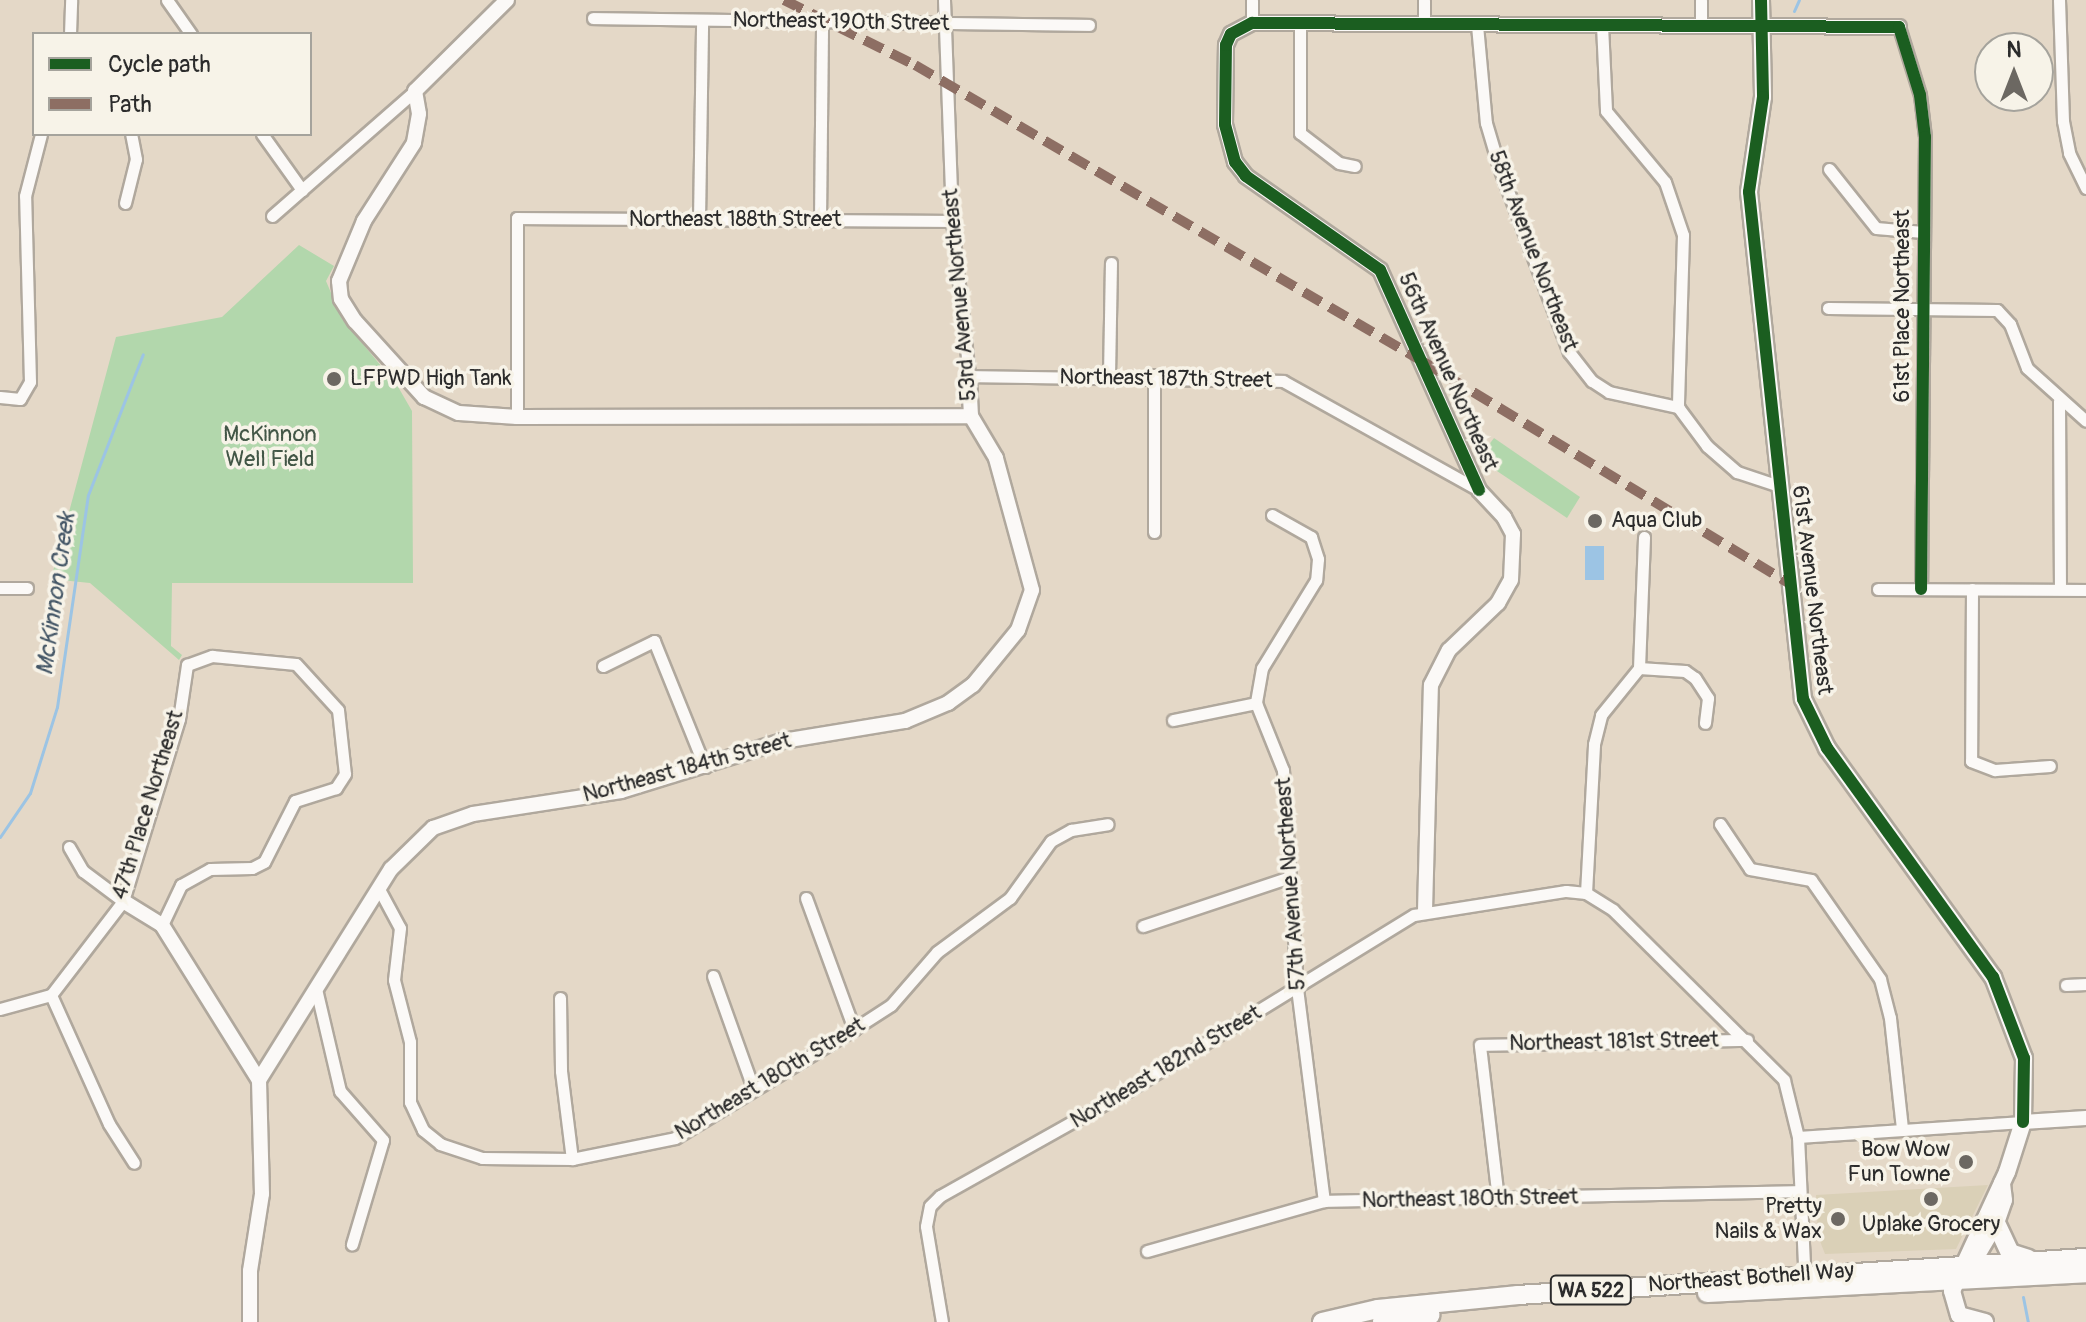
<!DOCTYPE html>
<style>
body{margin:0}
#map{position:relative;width:2086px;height:1322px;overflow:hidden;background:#e4d8c7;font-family:Pangolin,sans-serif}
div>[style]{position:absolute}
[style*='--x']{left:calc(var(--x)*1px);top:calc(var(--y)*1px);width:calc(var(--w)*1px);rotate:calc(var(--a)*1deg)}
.built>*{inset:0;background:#dad0b7}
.green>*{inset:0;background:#b2d7ac}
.water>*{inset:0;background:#9cc4e4}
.stream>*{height:3px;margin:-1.5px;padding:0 1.5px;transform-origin:1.5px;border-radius:1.5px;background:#9cc4e4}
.roads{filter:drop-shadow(2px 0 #b0a89d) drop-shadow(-2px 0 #b0a89d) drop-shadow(0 2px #b0a89d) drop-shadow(0 -2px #b0a89d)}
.minor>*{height:11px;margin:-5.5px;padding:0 5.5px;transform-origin:5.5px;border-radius:5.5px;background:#fbf9f7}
.tertiary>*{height:14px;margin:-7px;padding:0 7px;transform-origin:7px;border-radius:7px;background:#fbf9f7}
.secondary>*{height:16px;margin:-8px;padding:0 8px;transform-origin:8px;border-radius:8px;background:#fbf9f7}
.primary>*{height:18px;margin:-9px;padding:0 9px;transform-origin:9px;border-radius:9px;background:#fbf9f7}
.quiet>*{height:10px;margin-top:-5px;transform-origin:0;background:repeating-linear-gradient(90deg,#8d6e63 0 20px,transparent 0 30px)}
.cycleway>*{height:12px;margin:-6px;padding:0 6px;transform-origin:6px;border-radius:6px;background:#1b5e20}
.dots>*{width:22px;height:22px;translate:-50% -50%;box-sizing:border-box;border:4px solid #f7f3e8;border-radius:50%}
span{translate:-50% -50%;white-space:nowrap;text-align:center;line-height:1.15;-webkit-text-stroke:7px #f7f3e8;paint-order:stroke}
.shield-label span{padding:2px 6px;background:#f7f3e8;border:2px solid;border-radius:6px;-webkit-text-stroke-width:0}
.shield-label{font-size:20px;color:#2b2b2b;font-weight:700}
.street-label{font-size:22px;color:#2b2b2b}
.poi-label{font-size:22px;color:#2b2b2b}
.left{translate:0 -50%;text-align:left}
.right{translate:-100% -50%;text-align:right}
.park-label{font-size:22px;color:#425646}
.water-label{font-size:24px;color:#445666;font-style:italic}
.legend{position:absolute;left:32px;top:32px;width:280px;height:104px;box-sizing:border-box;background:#f7f3e8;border:2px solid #a5a39c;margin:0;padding:10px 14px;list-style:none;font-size:24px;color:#2b2b2b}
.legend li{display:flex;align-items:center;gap:16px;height:40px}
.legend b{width:40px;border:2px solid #a5a39c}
.north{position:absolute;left:1974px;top:32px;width:80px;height:80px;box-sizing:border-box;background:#f7f3e8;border:2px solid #a5a39c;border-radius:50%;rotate:0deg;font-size:22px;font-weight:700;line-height:32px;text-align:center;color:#2b2b2b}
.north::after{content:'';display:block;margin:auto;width:28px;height:36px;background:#6c6862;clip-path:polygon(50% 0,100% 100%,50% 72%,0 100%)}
</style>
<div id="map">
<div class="built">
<i style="clip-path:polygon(1988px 1185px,1956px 1249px,1825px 1254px,1818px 1236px,1816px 1195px)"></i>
</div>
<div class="green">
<i style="clip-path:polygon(299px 245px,334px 266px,326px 281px,342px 319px,397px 385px,412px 411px,413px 583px,172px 583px,171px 646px,182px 655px,179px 660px,90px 583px,51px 579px,116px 337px,222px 317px)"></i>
<i style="clip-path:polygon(1494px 438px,1580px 497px,1567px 518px,1485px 463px,1482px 454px)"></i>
</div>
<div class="water">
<i style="clip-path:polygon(1585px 546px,1604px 546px,1604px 580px,1585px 580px)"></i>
</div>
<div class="stream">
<i style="--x:1794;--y:11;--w:12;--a:-66"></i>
<i style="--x:0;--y:837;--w:53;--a:-55.7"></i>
<i style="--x:30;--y:793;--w:90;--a:-72.6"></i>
<i style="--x:57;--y:707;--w:214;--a:-81.7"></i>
<i style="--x:88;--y:495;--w:151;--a:-68.7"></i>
<i style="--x:2023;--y:1297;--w:25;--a:79"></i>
</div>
<div class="roads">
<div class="minor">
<i style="--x:167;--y:0;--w:42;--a:54.8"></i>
<i style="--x:944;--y:0;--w:221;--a:87.9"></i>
<i style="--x:952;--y:221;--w:156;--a:83.7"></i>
<i style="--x:969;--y:376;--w:314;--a:0.9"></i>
<i style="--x:1283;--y:381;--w:224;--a:29.1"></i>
<i style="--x:1252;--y:0;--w:23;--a:90"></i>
<i style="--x:1424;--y:0;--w:24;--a:90"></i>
<i style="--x:1701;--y:0;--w:25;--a:90"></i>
<i style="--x:2059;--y:0;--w:121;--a:88.1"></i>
<i style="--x:2063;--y:121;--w:33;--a:79"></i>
<i style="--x:2069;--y:153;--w:39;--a:64"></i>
<i style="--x:593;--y:18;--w:496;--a:0.8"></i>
<i style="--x:1300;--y:24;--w:109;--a:90"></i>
<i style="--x:1300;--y:133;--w:49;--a:37.6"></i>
<i style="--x:1339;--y:163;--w:16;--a:11"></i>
<i style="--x:1477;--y:25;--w:98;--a:84.8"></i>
<i style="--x:1486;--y:123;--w:46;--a:73.5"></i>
<i style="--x:1499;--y:167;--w:198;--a:69.3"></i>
<i style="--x:1569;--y:352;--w:37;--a:52"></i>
<i style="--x:1592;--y:381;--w:20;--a:33"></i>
<i style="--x:1609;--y:392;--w:71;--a:12.3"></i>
<i style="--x:1602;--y:25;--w:86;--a:87.3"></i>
<i style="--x:1606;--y:111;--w:92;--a:50.3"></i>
<i style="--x:1665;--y:182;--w:56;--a:71.2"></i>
<i style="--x:1683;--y:235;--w:172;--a:91.7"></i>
<i style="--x:1678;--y:407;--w:49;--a:53.4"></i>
<i style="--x:1707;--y:446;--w:40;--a:41"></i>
<i style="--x:1737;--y:472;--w:44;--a:18.4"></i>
<i style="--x:1899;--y:27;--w:71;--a:72.8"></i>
<i style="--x:1920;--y:95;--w:42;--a:83.2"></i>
<i style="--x:1925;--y:137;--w:452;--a:90.5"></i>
<i style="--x:70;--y:34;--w:34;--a:-88"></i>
<i style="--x:262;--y:134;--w:69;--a:54.5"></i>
<i style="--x:1829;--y:169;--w:75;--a:51.5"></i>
<i style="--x:1876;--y:228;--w:47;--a:4.9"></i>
<i style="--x:125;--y:203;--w:45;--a:-76"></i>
<i style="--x:136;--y:159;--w:25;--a:-101"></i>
<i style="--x:272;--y:216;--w:190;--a:-41.2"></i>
<i style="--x:699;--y:220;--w:200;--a:-89.1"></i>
<i style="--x:820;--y:220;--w:199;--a:-89.4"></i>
<i style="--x:1828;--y:308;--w:169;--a:0.7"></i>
<i style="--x:1997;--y:310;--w:19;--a:47"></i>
<i style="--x:2010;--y:324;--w:47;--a:68.9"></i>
<i style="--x:2027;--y:368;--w:79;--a:41.9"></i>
<i style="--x:1109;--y:376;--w:113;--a:-89"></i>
<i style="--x:0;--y:397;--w:20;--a:6"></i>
<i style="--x:20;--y:399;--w:20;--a:-60"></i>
<i style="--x:30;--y:382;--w:186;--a:-91.5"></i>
<i style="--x:25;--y:196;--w:64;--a:-75.5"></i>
<i style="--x:2059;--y:401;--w:188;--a:89.7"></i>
<i style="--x:517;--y:417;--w:199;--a:-90"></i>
<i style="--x:517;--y:218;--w:435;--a:0.4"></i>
<i style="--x:1272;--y:515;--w:45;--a:29.4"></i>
<i style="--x:1311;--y:537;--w:23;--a:72"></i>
<i style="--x:1318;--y:559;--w:21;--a:95"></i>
<i style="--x:1316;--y:580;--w:103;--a:121.5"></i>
<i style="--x:1262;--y:668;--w:36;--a:100"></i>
<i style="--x:1256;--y:703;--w:72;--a:68.1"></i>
<i style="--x:1283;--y:770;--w:218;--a:86.3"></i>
<i style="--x:1297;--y:988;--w:215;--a:82.8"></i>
<i style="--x:1154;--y:532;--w:157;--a:-90"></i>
<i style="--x:0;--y:588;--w:27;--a:0"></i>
<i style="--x:1878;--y:589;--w:208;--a:0.3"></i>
<i style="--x:1972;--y:589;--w:172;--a:90.3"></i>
<i style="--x:1971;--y:761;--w:26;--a:21"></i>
<i style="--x:1995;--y:770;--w:55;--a:-4.2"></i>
<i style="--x:603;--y:666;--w:57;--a:-26.1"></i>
<i style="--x:654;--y:641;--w:136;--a:68"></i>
<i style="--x:1639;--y:668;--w:46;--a:3.7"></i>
<i style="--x:1685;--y:671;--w:12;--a:35"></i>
<i style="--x:1695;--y:678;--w:24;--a:57"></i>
<i style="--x:1708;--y:698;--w:25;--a:97"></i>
<i style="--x:1173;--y:720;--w:85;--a:-11.6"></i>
<i style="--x:1720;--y:824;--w:54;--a:56.3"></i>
<i style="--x:1750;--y:869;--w:62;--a:10.2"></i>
<i style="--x:1811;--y:880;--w:121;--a:55.1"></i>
<i style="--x:1880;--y:979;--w:40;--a:75.6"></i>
<i style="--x:1890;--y:1018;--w:112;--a:83.8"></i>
<i style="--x:69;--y:847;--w:28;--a:60"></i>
<i style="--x:83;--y:871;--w:50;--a:36.9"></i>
<i style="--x:379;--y:889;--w:44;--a:61.7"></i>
<i style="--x:400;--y:928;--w:52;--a:96.6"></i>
<i style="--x:394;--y:980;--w:64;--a:75.5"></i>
<i style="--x:410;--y:1042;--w:60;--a:90"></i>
<i style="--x:410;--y:1102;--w:31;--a:65"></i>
<i style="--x:423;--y:1130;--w:22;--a:39"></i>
<i style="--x:440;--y:1144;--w:44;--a:18.4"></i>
<i style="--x:482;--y:1158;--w:90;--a:0.6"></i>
<i style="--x:572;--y:1159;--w:105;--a:-11.5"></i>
<i style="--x:675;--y:1138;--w:210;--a:-31.3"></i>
<i style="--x:854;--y:1029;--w:44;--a:-33"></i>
<i style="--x:891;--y:1005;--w:70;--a:-49"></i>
<i style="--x:937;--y:952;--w:91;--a:-36.5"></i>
<i style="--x:1010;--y:898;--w:70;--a:-54.3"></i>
<i style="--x:1051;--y:841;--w:23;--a:-29"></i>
<i style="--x:1071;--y:830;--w:37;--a:-9"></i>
<i style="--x:1586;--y:893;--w:149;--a:-86.9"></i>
<i style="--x:1594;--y:744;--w:30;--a:-76"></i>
<i style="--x:1601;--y:715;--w:60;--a:-51"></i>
<i style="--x:1639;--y:668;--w:131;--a:-87.8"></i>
<i style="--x:806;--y:898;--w:140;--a:69.9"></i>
<i style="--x:1143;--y:926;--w:155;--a:-18.4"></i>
<i style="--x:713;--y:976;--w:119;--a:70.3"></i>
<i style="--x:2066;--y:985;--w:20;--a:-3"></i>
<i style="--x:317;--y:993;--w:101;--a:76.8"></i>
<i style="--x:340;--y:1091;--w:65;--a:48.7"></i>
<i style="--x:383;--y:1140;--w:109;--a:106.6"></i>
<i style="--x:51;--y:995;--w:118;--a:-52.5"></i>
<i style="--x:123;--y:901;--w:190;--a:-72.9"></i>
<i style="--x:179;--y:719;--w:55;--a:-81.6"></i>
<i style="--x:187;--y:665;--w:27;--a:-20"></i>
<i style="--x:212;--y:656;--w:84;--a:5.4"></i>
<i style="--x:296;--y:664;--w:62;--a:47.6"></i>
<i style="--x:338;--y:710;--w:64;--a:83.8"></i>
<i style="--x:345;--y:774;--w:17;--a:123"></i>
<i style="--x:336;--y:788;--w:43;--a:162.4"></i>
<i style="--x:295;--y:801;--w:68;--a:116.9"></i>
<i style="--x:264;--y:862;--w:13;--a:153"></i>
<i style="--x:252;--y:868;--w:42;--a:178.6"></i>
<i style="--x:210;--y:869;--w:33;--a:151"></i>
<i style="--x:181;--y:885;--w:44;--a:115.4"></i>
<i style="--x:560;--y:998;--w:73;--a:89.2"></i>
<i style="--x:561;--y:1071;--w:89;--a:82.9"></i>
<i style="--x:0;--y:1009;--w:53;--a:-15.4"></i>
<i style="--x:51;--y:995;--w:141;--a:65.8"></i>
<i style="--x:109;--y:1124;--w:46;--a:57.3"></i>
<i style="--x:1798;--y:1137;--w:225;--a:-3.8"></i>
<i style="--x:1498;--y:1199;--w:155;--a:-96.7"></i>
<i style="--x:1480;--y:1045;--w:267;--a:-1.1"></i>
<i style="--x:1147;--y:1251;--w:184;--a:-15.8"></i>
<i style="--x:1324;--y:1201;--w:476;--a:-1.2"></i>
<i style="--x:942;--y:1322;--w:97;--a:-99.5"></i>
<i style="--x:926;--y:1226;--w:20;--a:-79"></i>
<i style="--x:930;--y:1206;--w:14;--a:-45"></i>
<i style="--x:940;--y:1196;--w:217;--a:-29.3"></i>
<i style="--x:1129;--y:1090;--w:334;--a:-31.6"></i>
<i style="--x:1414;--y:915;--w:154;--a:-9"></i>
<i style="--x:1566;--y:891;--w:20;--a:6"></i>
<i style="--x:1586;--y:893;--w:32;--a:32"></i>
<i style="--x:1613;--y:910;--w:241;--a:44.8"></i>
<i style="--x:1784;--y:1080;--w:59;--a:76.2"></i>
<i style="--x:1798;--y:1137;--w:146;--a:87.3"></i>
</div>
<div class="tertiary">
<i style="--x:507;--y:0;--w:129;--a:135.3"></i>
<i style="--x:415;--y:91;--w:23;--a:80"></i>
<i style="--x:419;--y:114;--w:29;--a:100"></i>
<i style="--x:414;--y:143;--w:93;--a:122.7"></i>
<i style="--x:364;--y:221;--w:65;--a:112.6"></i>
<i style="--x:339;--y:281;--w:18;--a:84"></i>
<i style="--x:341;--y:299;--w:26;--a:58"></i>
<i style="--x:355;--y:321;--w:103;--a:47.8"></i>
<i style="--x:424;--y:397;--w:38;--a:25"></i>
<i style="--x:459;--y:413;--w:58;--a:3.9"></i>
<i style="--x:517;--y:417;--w:454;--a:-0.1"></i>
<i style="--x:123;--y:901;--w:46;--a:31.6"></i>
<i style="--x:162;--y:925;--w:183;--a:58"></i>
<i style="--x:259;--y:1080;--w:114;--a:88.5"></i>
<i style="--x:262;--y:1194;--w:78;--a:98.9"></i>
<i style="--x:250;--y:1271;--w:51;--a:90"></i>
<i style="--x:1425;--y:911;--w:226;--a:-88.5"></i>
<i style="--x:1431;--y:685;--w:39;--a:-63"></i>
<i style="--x:1449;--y:650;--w:68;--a:-43.8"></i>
<i style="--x:1498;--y:603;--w:26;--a:-61"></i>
<i style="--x:1511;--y:580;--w:46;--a:-87.5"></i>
<i style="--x:1513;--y:534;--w:19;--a:-118"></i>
<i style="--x:1504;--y:517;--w:37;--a:-133"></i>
<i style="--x:1479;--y:490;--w:241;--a:-114.2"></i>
<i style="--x:1380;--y:270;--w:164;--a:-145"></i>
<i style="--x:1246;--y:176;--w:18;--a:-128"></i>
<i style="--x:1235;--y:162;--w:39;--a:-105"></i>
<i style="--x:1225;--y:124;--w:79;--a:-89.3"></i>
<i style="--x:1226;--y:45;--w:12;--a:-66"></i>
<i style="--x:1231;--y:34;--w:24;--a:-28"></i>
<i style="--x:1252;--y:23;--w:647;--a:0.35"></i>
<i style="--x:259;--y:1080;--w:249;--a:-58"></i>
<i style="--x:391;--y:869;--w:59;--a:-44.3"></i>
<i style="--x:433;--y:828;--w:42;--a:-19.3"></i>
<i style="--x:473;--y:814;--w:150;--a:-8.8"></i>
<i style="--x:621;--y:791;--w:170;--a:-17.2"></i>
<i style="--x:783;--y:741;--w:124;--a:-9.3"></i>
<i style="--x:905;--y:721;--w:47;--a:-22.7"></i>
<i style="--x:948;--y:703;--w:31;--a:-36"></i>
<i style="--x:973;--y:685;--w:71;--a:-50.7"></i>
<i style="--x:1018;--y:630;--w:42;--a:-70.7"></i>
<i style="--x:1032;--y:590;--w:137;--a:-105.3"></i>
<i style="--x:996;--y:458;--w:49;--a:-120.8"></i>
<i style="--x:971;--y:416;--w:40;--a:-92.9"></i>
<i style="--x:2023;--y:1122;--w:63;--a:-3.6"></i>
</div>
<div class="secondary">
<i style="--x:1761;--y:0;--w:97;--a:88.8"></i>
<i style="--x:1763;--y:97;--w:96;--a:98.4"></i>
<i style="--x:1749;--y:192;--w:510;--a:83.92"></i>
<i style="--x:1803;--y:699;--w:55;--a:63.9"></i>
<i style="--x:1827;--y:748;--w:283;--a:54.1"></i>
<i style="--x:1993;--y:977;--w:87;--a:69.1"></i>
<i style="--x:2024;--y:1058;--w:64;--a:90.9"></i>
<i style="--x:2023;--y:1122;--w:52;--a:107.7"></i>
<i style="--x:2007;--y:1172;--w:131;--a:114.8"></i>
<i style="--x:1952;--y:1291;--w:25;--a:74"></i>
<i style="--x:1959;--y:1315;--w:27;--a:15"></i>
<i style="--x:1967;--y:1272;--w:57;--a:-59.4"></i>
<i style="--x:1996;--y:1223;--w:24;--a:-71"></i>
<i style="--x:2004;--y:1200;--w:17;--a:-97"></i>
</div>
<div class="primary">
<i style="--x:1996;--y:1223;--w:33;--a:65"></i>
<i style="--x:2010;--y:1253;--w:19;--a:18"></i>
<i style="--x:1707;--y:1293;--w:380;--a:-3"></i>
<i style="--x:1322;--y:1322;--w:57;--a:-13.1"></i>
<i style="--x:1378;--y:1309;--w:141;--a:-5.7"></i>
<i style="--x:1518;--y:1295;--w:569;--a:-3.73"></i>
<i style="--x:1382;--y:1322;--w:49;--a:-8.1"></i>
</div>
</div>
<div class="quiet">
<i style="--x:784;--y:0;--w:146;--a:26.4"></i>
<i style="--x:915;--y:65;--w:587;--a:30.28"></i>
<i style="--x:1422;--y:361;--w:428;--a:31.2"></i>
</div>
<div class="cycleway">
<i style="--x:1761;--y:0;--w:97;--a:88.8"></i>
<i style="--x:1763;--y:97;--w:96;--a:98.4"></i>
<i style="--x:1749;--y:192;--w:510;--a:83.92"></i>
<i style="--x:1803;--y:699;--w:55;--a:63.9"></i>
<i style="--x:1827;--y:748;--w:283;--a:54.1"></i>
<i style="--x:1993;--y:977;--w:87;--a:69.1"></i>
<i style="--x:2024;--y:1058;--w:64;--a:90.9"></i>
<i style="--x:1479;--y:490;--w:241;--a:-114.2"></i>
<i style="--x:1380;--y:270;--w:164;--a:-145"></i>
<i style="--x:1246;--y:176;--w:18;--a:-128"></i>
<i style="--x:1235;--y:162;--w:39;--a:-105"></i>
<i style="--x:1225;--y:124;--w:79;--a:-89.3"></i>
<i style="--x:1226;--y:45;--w:12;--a:-66"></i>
<i style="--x:1231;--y:34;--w:24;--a:-28"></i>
<i style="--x:1252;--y:23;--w:647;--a:0.35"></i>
<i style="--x:1899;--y:27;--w:71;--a:72.8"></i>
<i style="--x:1920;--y:95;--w:42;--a:83.2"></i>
<i style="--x:1925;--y:137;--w:452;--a:90.5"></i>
</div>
<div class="dots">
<i style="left:334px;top:379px;background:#6c6862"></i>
<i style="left:1595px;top:521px;background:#6c6862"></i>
<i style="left:1966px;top:1162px;background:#6c6862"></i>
<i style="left:1931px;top:1199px;background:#6c6862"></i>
<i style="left:1838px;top:1219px;background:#6c6862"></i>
</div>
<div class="shield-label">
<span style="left:1591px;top:1290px">WA 522</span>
</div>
<div class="street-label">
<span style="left:841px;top:22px;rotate:1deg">Northeast 190th Street</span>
<span style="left:735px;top:220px">Northeast 188th Street</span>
<span style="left:1533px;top:251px;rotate:69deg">58th Avenue Northeast</span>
<span style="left:960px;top:295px;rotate:-95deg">53rd Avenue Northeast</span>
<span style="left:1903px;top:306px;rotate:-90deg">61st Place Northeast</span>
<span style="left:1448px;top:372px;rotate:66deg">56th Avenue Northeast</span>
<span style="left:1166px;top:379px;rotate:1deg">Northeast 187th Street</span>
<span style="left:1812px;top:590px;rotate:83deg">61st Avenue Northeast</span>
<span style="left:687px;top:768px;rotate:-15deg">Northeast 184th Street</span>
<span style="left:148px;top:805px;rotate:-73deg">47th Place Northeast</span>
<span style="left:1291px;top:884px;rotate:-94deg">57th Avenue Northeast</span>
<span style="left:1614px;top:1042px;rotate:-1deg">Northeast 181st Street</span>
<span style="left:1166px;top:1067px;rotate:-31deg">Northeast 182nd Street</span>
<span style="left:770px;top:1079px;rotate:-31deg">Northeast 180th Street</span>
<span style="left:1470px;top:1199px;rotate:-1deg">Northeast 180th Street</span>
<span style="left:1751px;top:1278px;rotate:-4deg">Northeast Bothell Way</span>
</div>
<div class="poi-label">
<span class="left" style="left:350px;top:379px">LFPWD High Tank</span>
<span class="left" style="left:1611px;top:521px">Aqua Club</span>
<span class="right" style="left:1950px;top:1162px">Bow Wow<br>Fun Towne</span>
<span class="right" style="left:1822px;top:1219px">Pretty<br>Nails &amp; Wax</span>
<span style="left:1931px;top:1225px">Uplake Grocery</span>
</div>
<div class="park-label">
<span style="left:270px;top:447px">McKinnon<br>Well Field</span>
</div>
<div class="water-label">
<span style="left:56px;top:594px;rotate:-82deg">McKinnon Creek</span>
</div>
<ul class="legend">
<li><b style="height:10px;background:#1b5e20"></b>Cycle path</li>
<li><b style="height:10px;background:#8d6e63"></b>Path</li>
</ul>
<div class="north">N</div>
</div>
